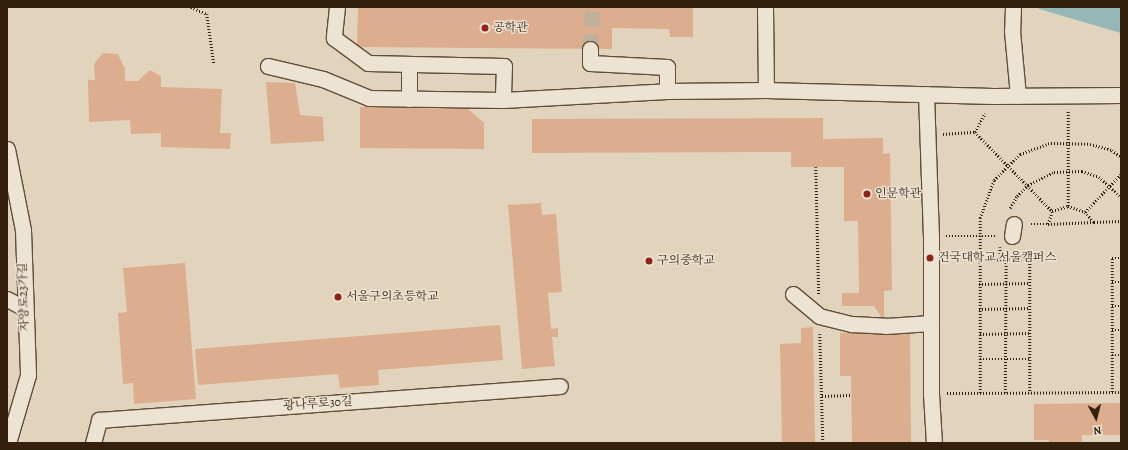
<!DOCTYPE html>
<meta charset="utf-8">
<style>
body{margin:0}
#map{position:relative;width:1128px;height:450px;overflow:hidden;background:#e2d4bc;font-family:Alegreya,"Noto Serif KR",serif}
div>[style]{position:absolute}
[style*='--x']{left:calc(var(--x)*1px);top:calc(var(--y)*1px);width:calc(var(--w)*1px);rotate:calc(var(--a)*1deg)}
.water>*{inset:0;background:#95b7b6}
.building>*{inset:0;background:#dcad8e}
.street-tunnel>*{height:15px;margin-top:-7.5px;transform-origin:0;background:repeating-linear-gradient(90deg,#bfb099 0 15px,transparent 0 23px)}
.path>*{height:2.5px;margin-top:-1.25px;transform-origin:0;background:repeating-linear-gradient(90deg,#351f0d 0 1px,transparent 0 3px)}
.roads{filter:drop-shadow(1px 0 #604c39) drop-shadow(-1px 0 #604c39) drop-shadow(0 1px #604c39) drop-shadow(0 -1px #604c39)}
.street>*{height:15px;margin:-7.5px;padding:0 7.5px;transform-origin:7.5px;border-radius:7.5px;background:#ece3d3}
.dots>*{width:11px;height:11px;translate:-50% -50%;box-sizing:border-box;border:2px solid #ece3d3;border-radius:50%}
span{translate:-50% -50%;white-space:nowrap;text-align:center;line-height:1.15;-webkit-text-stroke:3px #ece3d3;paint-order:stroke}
.poi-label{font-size:12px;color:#351f0d}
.left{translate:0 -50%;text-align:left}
.street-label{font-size:12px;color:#351f0d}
.frame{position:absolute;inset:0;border:8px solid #351f0d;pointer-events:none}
.north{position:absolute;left:1076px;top:398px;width:40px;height:40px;-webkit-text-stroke:3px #ece3d3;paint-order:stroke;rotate:173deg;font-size:11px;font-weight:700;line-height:16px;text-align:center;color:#351f0d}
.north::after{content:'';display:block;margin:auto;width:14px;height:18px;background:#351f0d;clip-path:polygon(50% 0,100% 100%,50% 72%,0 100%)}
</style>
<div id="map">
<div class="water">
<i style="clip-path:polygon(1037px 7px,1121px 7px,1121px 33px,1039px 9px)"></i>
</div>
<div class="building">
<i style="clip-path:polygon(358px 7px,693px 7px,693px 37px,670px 37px,669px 29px,612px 28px,612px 49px,357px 47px)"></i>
<i style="clip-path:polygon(103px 53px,118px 54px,125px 69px,125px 81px,138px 81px,150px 70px,161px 76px,161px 87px,222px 89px,220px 133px,231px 133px,230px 149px,161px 147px,161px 133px,131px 134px,130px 120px,89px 122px,88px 80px,95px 80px,94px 64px)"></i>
<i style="clip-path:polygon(266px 82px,295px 83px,300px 115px,323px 117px,324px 141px,271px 144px)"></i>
<i style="clip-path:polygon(360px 107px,468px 109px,484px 123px,484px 149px,360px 148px)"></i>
<i style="clip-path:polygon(823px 118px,823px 139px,883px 138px,883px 154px,890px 153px,892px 290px,884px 291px,884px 321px,874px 306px,842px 306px,842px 293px,859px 293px,858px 221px,844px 221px,844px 167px,791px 167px,791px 152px,532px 153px,532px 119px)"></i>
<i style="clip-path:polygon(541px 203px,542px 215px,556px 214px,562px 292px,548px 293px,551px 329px,558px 328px,558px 337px,552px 337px,555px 366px,522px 369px,508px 205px)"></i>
<i style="clip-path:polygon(185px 263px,196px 399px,134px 404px,133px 383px,123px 384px,118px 313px,127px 312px,123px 268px)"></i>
<i style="clip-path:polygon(500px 325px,503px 360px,378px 370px,379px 385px,340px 388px,338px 374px,198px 385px,195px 349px)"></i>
<i style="clip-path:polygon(813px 327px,815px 443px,782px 443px,780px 344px,801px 343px,801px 328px)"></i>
<i style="clip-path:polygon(910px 332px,911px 443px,852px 443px,851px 376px,840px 376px,840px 333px)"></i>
<i style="clip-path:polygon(1121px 403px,1121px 435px,1082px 435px,1082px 443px,1049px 443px,1049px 440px,1034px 440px,1034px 404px)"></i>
</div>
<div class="street-tunnel">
<i style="--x:590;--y:49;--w:42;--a:-85.9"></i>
</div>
<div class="path">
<i style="--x:191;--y:7;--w:17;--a:24"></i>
<i style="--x:207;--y:14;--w:50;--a:82"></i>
<i style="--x:975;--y:132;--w:110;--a:45.7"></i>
<i style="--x:943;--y:134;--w:32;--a:-4"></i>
<i style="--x:975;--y:132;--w:21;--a:-62"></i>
<i style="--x:816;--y:167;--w:128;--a:88.7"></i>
<i style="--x:1068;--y:206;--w:95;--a:-90"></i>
<i style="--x:1010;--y:208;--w:14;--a:-60"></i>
<i style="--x:1017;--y:196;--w:16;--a:-45"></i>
<i style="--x:1028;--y:185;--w:29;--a:-27"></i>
<i style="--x:1054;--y:172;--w:28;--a:-2"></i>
<i style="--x:1082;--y:171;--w:18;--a:19"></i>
<i style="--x:1099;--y:177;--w:30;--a:42"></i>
<i style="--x:1085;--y:212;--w:52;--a:-46.5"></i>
<i style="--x:1031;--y:224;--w:17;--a:0"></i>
<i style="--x:1048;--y:224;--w:14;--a:-73"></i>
<i style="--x:1052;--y:211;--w:17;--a:-17"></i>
<i style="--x:1068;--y:206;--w:18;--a:19"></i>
<i style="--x:1085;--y:212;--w:13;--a:48"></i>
<i style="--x:1094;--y:222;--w:27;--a:-2"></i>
<i style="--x:1048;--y:224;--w:46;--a:-2.5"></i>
<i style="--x:946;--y:236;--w:49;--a:0"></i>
<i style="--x:1000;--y:247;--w:12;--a:85"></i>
<i style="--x:979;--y:260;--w:51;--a:-2.2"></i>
<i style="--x:1030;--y:258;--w:135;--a:90"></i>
<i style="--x:1112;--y:282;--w:9;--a:0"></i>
<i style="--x:979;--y:284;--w:51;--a:-1.1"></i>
<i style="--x:1112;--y:306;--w:9;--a:0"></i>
<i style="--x:979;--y:309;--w:51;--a:-1.1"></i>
<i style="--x:1112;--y:330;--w:9;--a:0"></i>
<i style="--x:820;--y:334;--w:109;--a:88.4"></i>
<i style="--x:980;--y:334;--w:50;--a:-1.1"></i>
<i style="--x:1112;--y:355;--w:9;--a:0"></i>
<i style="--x:980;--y:359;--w:50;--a:0"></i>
<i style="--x:1112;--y:392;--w:134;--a:-90"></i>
<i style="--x:1112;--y:258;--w:9;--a:0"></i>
<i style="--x:947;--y:393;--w:174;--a:-0.3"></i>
<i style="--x:980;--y:393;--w:175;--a:-90"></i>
<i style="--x:980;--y:218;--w:40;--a:-69.8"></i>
<i style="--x:994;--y:180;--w:37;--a:-45"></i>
<i style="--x:1020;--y:154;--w:33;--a:-20"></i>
<i style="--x:1051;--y:143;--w:39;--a:1"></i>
<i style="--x:1090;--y:144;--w:23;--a:15"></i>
<i style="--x:1112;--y:150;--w:11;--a:38"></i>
<i style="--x:1005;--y:393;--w:134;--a:-89.6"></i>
<i style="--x:822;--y:396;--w:29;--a:-2"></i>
</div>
<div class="roads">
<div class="street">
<i style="--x:337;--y:7;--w:31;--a:96"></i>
<i style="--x:334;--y:38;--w:42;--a:36.3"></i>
<i style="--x:368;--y:63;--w:136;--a:1.3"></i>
<i style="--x:504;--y:66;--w:34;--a:92"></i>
<i style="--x:1013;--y:7;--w:24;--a:92"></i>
<i style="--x:1012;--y:31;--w:65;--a:84.7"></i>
<i style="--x:590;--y:49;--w:14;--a:90"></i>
<i style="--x:590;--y:63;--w:77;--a:3"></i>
<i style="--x:667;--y:67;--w:24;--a:90"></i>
<i style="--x:268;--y:66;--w:57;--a:13.3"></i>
<i style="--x:323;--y:79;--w:50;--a:22.4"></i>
<i style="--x:369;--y:98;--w:134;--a:0.9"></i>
<i style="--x:503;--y:100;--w:164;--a:-3.1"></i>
<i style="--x:667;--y:91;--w:99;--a:-0.6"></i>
<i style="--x:766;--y:90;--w:83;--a:-90.7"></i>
<i style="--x:766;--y:90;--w:227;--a:1.5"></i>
<i style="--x:993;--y:96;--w:128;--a:-0.4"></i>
<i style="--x:926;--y:94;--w:142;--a:88"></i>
<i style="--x:931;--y:236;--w:158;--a:90"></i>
<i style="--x:931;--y:394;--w:49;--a:86.5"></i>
<i style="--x:409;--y:99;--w:35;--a:-90"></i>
<i style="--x:7;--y:149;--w:83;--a:78.8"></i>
<i style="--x:23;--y:230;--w:145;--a:88"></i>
<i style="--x:28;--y:375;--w:71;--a:106.4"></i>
<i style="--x:1012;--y:236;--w:12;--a:-81"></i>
<i style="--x:793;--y:294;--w:34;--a:40"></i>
<i style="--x:819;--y:316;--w:34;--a:14"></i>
<i style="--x:852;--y:324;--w:34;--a:3"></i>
<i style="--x:886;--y:326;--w:45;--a:-3.8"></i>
<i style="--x:7;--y:299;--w:19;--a:28"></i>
<i style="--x:93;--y:443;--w:24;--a:-75"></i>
<i style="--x:99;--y:420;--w:462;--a:-4.2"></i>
</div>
</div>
<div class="dots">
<i style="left:485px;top:28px;background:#8f2418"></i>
<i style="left:867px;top:194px;background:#8f2418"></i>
<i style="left:930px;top:258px;background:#8f2418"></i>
<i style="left:649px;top:261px;background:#8f2418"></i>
<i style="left:338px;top:297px;background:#8f2418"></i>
</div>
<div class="poi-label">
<span class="left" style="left:493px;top:28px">공학관</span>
<span class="left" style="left:875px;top:194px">인문학관</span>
<span class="left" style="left:938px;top:258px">건국대학교 서울캠퍼스</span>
<span class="left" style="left:657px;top:261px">구의중학교</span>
<span class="left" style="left:346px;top:297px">서울구의초등학교</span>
</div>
<div class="street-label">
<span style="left:24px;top:297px;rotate:-92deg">자양로23가길</span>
<span style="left:318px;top:404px;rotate:-4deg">광나루로30길</span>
</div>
<div class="frame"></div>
<div class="north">N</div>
</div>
